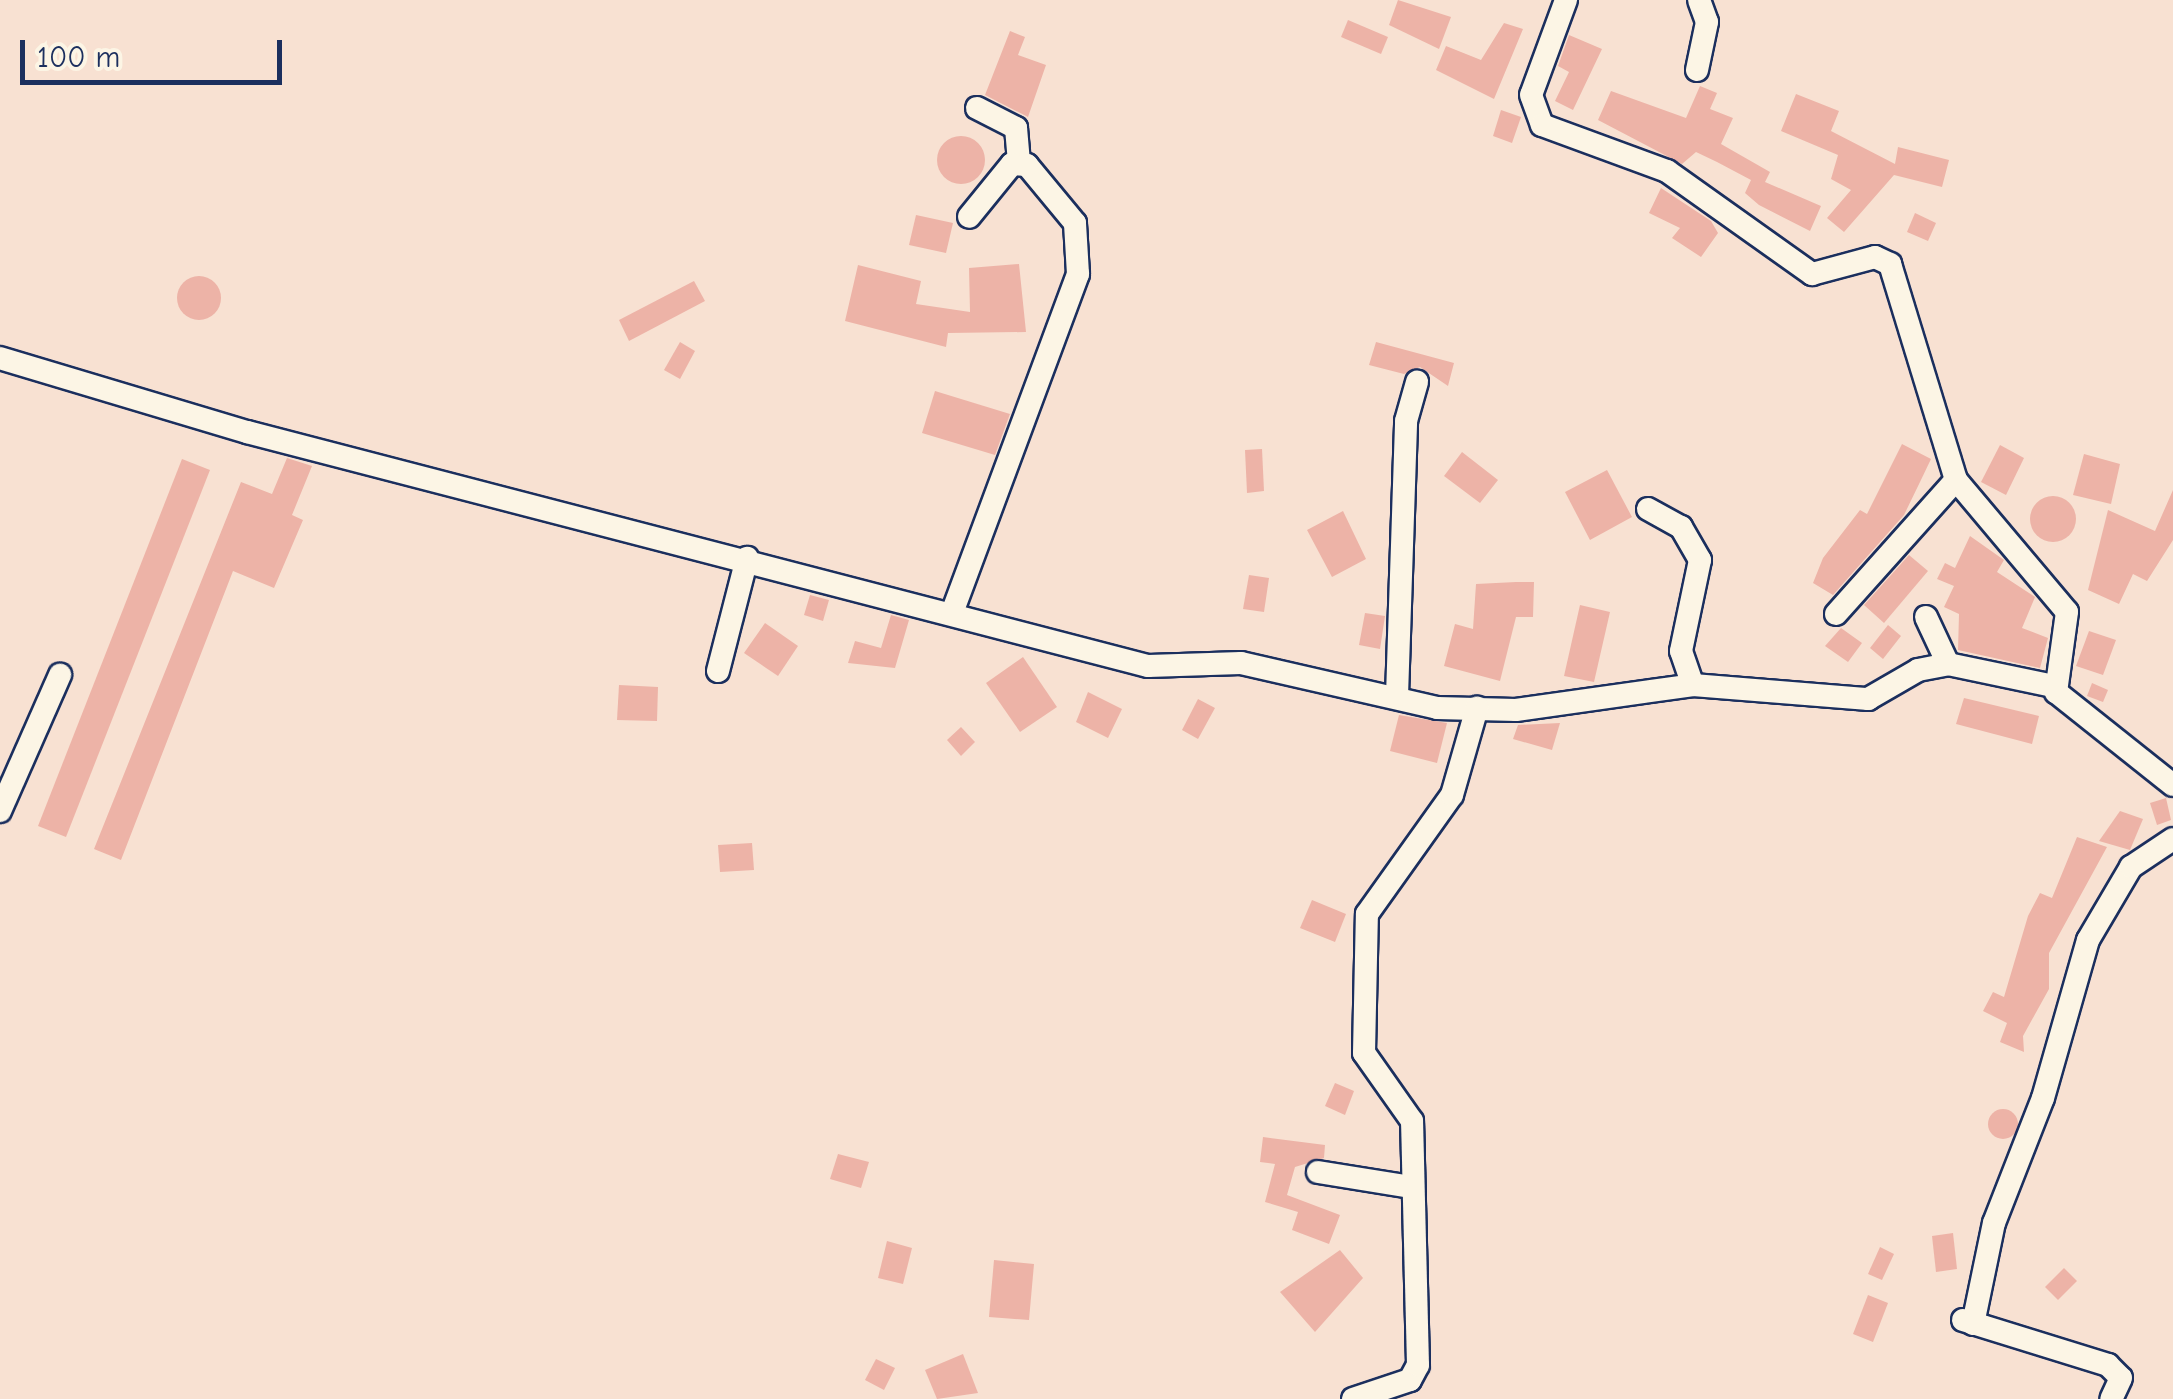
<!DOCTYPE html>
<style>
body{margin:0}
#map{position:relative;width:2173px;height:1399px;overflow:hidden;background:#f8e1d2;font-family:"Comic Neue",sans-serif}
div>[style]{position:absolute}
[style*='--x']{left:calc(var(--x)*1px);top:calc(var(--y)*1px);width:calc(var(--w)*1px);rotate:calc(var(--a)*1deg)}
.building>*{inset:0;background:#edb3a7}
.round{border-radius:50%}
.roads{filter:drop-shadow(2px 0 #1b2f5e) drop-shadow(-2px 0 #1b2f5e) drop-shadow(0 2px #1b2f5e) drop-shadow(0 -2px #1b2f5e)}
.minor>*{height:22px;margin:-11px;padding:0 11px;transform-origin:11px;border-radius:11px;background:#fcf5e5}
span{translate:-50% -50%;white-space:nowrap;text-align:center;line-height:1.15;-webkit-text-stroke:8px #fcf5e5;paint-order:stroke}
.scale{position:absolute;left:20px;top:40px;width:262px;height:45px;box-sizing:border-box;border:5px solid #1b2f5e;border-top:0;padding-left:12px;font-size:30px;line-height:35px;white-space:nowrap;color:#1b2f5e;-webkit-text-stroke:8px #fcf5e5;paint-order:stroke}
</style>
<div id="map">
<div class="building">
<i style="clip-path:polygon(1398px 0,1451px 17px,1439px 49px,1389px 25px)"></i>
<i style="clip-path:polygon(1348px 20px,1388px 37px,1381px 54px,1341px 37px)"></i>
<i style="clip-path:polygon(1504px 23px,1523px 29px,1494px 99px,1436px 70px,1446px 46px,1481px 60px)"></i>
<i style="clip-path:polygon(1010px 31px,1025px 37px,1018px 55px,1046px 65px,1028px 117px,985px 95px)"></i>
<i style="clip-path:polygon(1569px 35px,1602px 49px,1573px 110px,1555px 101px,1569px 72px,1558px 66px)"></i>
<i style="clip-path:polygon(1700px 86px,1717px 93px,1710px 109px,1733px 118px,1721px 144px,1770px 172px,1765px 182px,1821px 206px,1810px 231px,1759px 205px,1745px 193px,1751px 180px,1717px 162px,1696px 152px,1682px 164px,1598px 120px,1611px 91px,1686px 118px)"></i>
<i style="clip-path:polygon(1796px 94px,1839px 111px,1831px 131px,1895px 164px,1898px 147px,1949px 160px,1942px 187px,1894px 175px,1844px 232px,1827px 218px,1851px 190px,1831px 179px,1838px 155px,1781px 131px)"></i>
<i style="clip-path:polygon(1501px 110px,1521px 117px,1512px 143px,1493px 136px)"></i>
<i class="round" style="left:937px;top:136px;width:48px;height:48px"></i>
<i style="clip-path:polygon(1661px 188px,1711px 221px,1718px 233px,1701px 257px,1672px 238px,1680px 228px,1649px 213px)"></i>
<i style="clip-path:polygon(1915px 213px,1936px 223px,1928px 241px,1907px 232px)"></i>
<i style="clip-path:polygon(916px 215px,953px 223px,946px 253px,909px 245px)"></i>
<i style="clip-path:polygon(1019px 264px,1026px 332px,948px 333px,946px 347px,845px 321px,858px 265px,921px 281px,916px 304px,970px 312px,969px 268px)"></i>
<i class="round" style="left:177px;top:276px;width:44px;height:44px"></i>
<i style="clip-path:polygon(694px 281px,705px 301px,629px 341px,619px 320px)"></i>
<i style="clip-path:polygon(680px 342px,695px 351px,680px 379px,664px 370px)"></i>
<i style="clip-path:polygon(1376px 342px,1454px 363px,1448px 386px,1420px 367px,1404px 374px,1369px 365px)"></i>
<i style="clip-path:polygon(935px 391px,1010px 414px,995px 455px,922px 433px)"></i>
<i style="clip-path:polygon(1902px 444px,1931px 459px,1920px 482px,1904px 515px,1833px 595px,1813px 583px,1823px 558px,1860px 510px,1867px 514px)"></i>
<i style="clip-path:polygon(2000px 445px,2024px 458px,2006px 495px,1981px 482px)"></i>
<i style="clip-path:polygon(1262px 449px,1264px 491px,1247px 493px,1245px 450px)"></i>
<i style="clip-path:polygon(1462px 452px,1498px 480px,1480px 503px,1444px 476px)"></i>
<i style="clip-path:polygon(2084px 454px,2120px 464px,2111px 504px,2073px 495px)"></i>
<i style="clip-path:polygon(287px 458px,312px 466px,292px 515px,303px 520px,274px 588px,233px 571px,121px 860px,94px 849px,241px 482px,272px 494px)"></i>
<i style="clip-path:polygon(182px 459px,210px 470px,66px 837px,38px 826px)"></i>
<i style="clip-path:polygon(1607px 470px,1632px 517px,1590px 540px,1565px 492px)"></i>
<i style="clip-path:polygon(2173px 490px,2173px 540px,2147px 581px,2133px 574px,2119px 604px,2088px 590px,2108px 510px,2155px 531px)"></i>
<i class="round" style="left:2030px;top:496px;width:46px;height:46px"></i>
<i style="clip-path:polygon(1343px 511px,1366px 559px,1332px 577px,1307px 530px)"></i>
<i style="clip-path:polygon(1970px 536px,2004px 560px,1997px 572px,2035px 597px,2022px 628px,2048px 638px,2040px 668px,1958px 650px,1959px 614px,1944px 607px,1954px 586px,1937px 579px,1945px 563px,1955px 568px)"></i>
<i style="clip-path:polygon(1909px 555px,1928px 571px,1884px 623px,1864px 605px)"></i>
<i style="clip-path:polygon(1249px 575px,1269px 578px,1264px 612px,1243px 609px)"></i>
<i style="clip-path:polygon(1516px 582px,1534px 582px,1533px 617px,1516px 617px,1500px 681px,1444px 666px,1455px 624px,1473px 629px,1476px 584px)"></i>
<i style="clip-path:polygon(810px 595px,829px 600px,823px 621px,804px 615px)"></i>
<i style="clip-path:polygon(1580px 605px,1610px 612px,1594px 682px,1564px 676px)"></i>
<i style="clip-path:polygon(1365px 613px,1385px 616px,1380px 649px,1359px 645px)"></i>
<i style="clip-path:polygon(891px 615px,909px 620px,895px 668px,848px 663px,855px 641px,881px 648px)"></i>
<i style="clip-path:polygon(765px 623px,798px 646px,778px 676px,744px 653px)"></i>
<i style="clip-path:polygon(1888px 625px,1901px 636px,1883px 659px,1870px 648px)"></i>
<i style="clip-path:polygon(1841px 628px,1862px 643px,1848px 662px,1825px 646px)"></i>
<i style="clip-path:polygon(2089px 631px,2116px 640px,2103px 675px,2076px 666px)"></i>
<i style="clip-path:polygon(1023px 657px,1057px 707px,1020px 732px,986px 683px)"></i>
<i style="clip-path:polygon(2092px 683px,2108px 690px,2103px 702px,2087px 696px)"></i>
<i style="clip-path:polygon(619px 685px,658px 687px,657px 721px,617px 720px)"></i>
<i style="clip-path:polygon(1088px 692px,1122px 709px,1108px 738px,1076px 722px)"></i>
<i style="clip-path:polygon(1964px 698px,2039px 716px,2032px 744px,1956px 724px)"></i>
<i style="clip-path:polygon(1198px 699px,1215px 708px,1198px 739px,1182px 730px)"></i>
<i style="clip-path:polygon(1399px 715px,1447px 723px,1437px 763px,1390px 751px)"></i>
<i style="clip-path:polygon(1560px 723px,1552px 750px,1513px 739px,1518px 725px)"></i>
<i style="clip-path:polygon(961px 727px,975px 742px,961px 756px,947px 740px)"></i>
<i style="clip-path:polygon(2166px 798px,2171px 820px,2157px 825px,2150px 803px)"></i>
<i style="clip-path:polygon(2120px 811px,2143px 819px,2130px 850px,2099px 841px)"></i>
<i style="clip-path:polygon(2077px 837px,2107px 847px,2049px 953px,2049px 989px,2023px 1036px,2024px 1052px,2000px 1042px,2007px 1023px,1983px 1011px,1993px 992px,2004px 997px,2028px 916px,2040px 893px,2052px 898px)"></i>
<i style="clip-path:polygon(752px 843px,754px 870px,720px 872px,718px 845px)"></i>
<i style="clip-path:polygon(1312px 900px,1346px 914px,1335px 942px,1300px 928px)"></i>
<i style="clip-path:polygon(1335px 1083px,1354px 1091px,1345px 1115px,1325px 1106px)"></i>
<i class="round" style="left:1988px;top:1109px;width:30px;height:30px"></i>
<i style="clip-path:polygon(1263px 1137px,1325px 1145px,1324px 1158px,1295px 1167px,1287px 1195px,1340px 1215px,1329px 1244px,1292px 1230px,1298px 1212px,1265px 1202px,1275px 1164px,1260px 1162px)"></i>
<i style="clip-path:polygon(838px 1154px,869px 1162px,861px 1188px,830px 1179px)"></i>
<i style="clip-path:polygon(1953px 1233px,1957px 1269px,1936px 1272px,1932px 1236px)"></i>
<i style="clip-path:polygon(887px 1241px,912px 1248px,903px 1284px,878px 1278px)"></i>
<i style="clip-path:polygon(1880px 1247px,1894px 1254px,1882px 1280px,1868px 1274px)"></i>
<i style="clip-path:polygon(1340px 1250px,1363px 1278px,1315px 1332px,1280px 1292px)"></i>
<i style="clip-path:polygon(994px 1260px,1034px 1264px,1029px 1320px,989px 1317px)"></i>
<i style="clip-path:polygon(2064px 1268px,2077px 1281px,2058px 1300px,2045px 1287px)"></i>
<i style="clip-path:polygon(1868px 1295px,1888px 1303px,1873px 1342px,1853px 1334px)"></i>
<i style="clip-path:polygon(963px 1354px,978px 1393px,937px 1399px,925px 1370px)"></i>
<i style="clip-path:polygon(876px 1359px,895px 1368px,884px 1390px,865px 1380px)"></i>
</div>
<div class="roads">
<div class="minor">
<i style="--x:1566;--y:0;--w:101;--a:110.2"></i>
<i style="--x:1531;--y:95;--w:32;--a:70"></i>
<i style="--x:1542;--y:125;--w:133;--a:20.2"></i>
<i style="--x:1667;--y:171;--w:178;--a:35.4"></i>
<i style="--x:1812;--y:274;--w:65;--a:-15.1"></i>
<i style="--x:1875;--y:257;--w:17;--a:25"></i>
<i style="--x:1890;--y:264;--w:226;--a:73"></i>
<i style="--x:1956;--y:480;--w:172;--a:49.9"></i>
<i style="--x:2067;--y:612;--w:81;--a:97.8"></i>
<i style="--x:2056;--y:692;--w:149;--a:38.5"></i>
<i style="--x:1697;--y:70;--w:49;--a:-78.2"></i>
<i style="--x:1707;--y:22;--w:23;--a:-110"></i>
<i style="--x:977;--y:108;--w:44;--a:27.1"></i>
<i style="--x:1016;--y:128;--w:35;--a:85"></i>
<i style="--x:0;--y:358;--w:258;--a:16.7"></i>
<i style="--x:247;--y:432;--w:931;--a:14.56"></i>
<i style="--x:1148;--y:666;--w:93;--a:-1.8"></i>
<i style="--x:1241;--y:663;--w:201;--a:12.9"></i>
<i style="--x:1437;--y:708;--w:79;--a:1.5"></i>
<i style="--x:1516;--y:710;--w:179;--a:-8"></i>
<i style="--x:1693;--y:685;--w:176;--a:4.6"></i>
<i style="--x:1868;--y:699;--w:58;--a:-30.1"></i>
<i style="--x:1918;--y:670;--w:31;--a:-11"></i>
<i style="--x:1648;--y:509;--w:38;--a:29"></i>
<i style="--x:1681;--y:527;--w:38;--a:60"></i>
<i style="--x:1700;--y:560;--w:93;--a:101.8"></i>
<i style="--x:1681;--y:651;--w:36;--a:71"></i>
<i style="--x:952;--y:613;--w:362;--a:-69.6"></i>
<i style="--x:1078;--y:274;--w:51;--a:-93.4"></i>
<i style="--x:1075;--y:223;--w:75;--a:-129.6"></i>
<i style="--x:1027;--y:165;--w:15;--a:-176"></i>
<i style="--x:1012;--y:164;--w:68;--a:129.1"></i>
<i style="--x:1836;--y:614;--w:180;--a:-48.2"></i>
<i style="--x:1926;--y:617;--w:52;--a:64.9"></i>
<i style="--x:1948;--y:664;--w:107;--a:11.8"></i>
<i style="--x:718;--y:671;--w:117;--a:-75.6"></i>
<i style="--x:1397;--y:696;--w:275;--a:-88.1"></i>
<i style="--x:1406;--y:421;--w:41;--a:-74.2"></i>
<i style="--x:0;--y:811;--w:149;--a:-66.2"></i>
<i style="--x:1318;--y:1172;--w:95;--a:9.1"></i>
<i style="--x:1963;--y:1320;--w:152;--a:17.2"></i>
<i style="--x:2108;--y:1365;--w:18;--a:45"></i>
<i style="--x:2121;--y:1378;--w:23;--a:115"></i>
<i style="--x:1973;--y:1324;--w:103;--a:-78.3"></i>
<i style="--x:1994;--y:1223;--w:134;--a:-68.6"></i>
<i style="--x:2043;--y:1098;--w:164;--a:-74.1"></i>
<i style="--x:2088;--y:940;--w:85;--a:-59.5"></i>
<i style="--x:2131;--y:867;--w:50;--a:-33.7"></i>
<i style="--x:1353;--y:1399;--w:60;--a:-18.4"></i>
<i style="--x:1410;--y:1380;--w:17;--a:-62"></i>
<i style="--x:1418;--y:1365;--w:244;--a:-91.4"></i>
<i style="--x:1412;--y:1121;--w:83;--a:-125.2"></i>
<i style="--x:1364;--y:1053;--w:139;--a:-88.8"></i>
<i style="--x:1367;--y:914;--w:146;--a:-54.5"></i>
<i style="--x:1452;--y:795;--w:91;--a:-74"></i>
</div>
</div>
<div class="scale">100 m</div>
</div>
